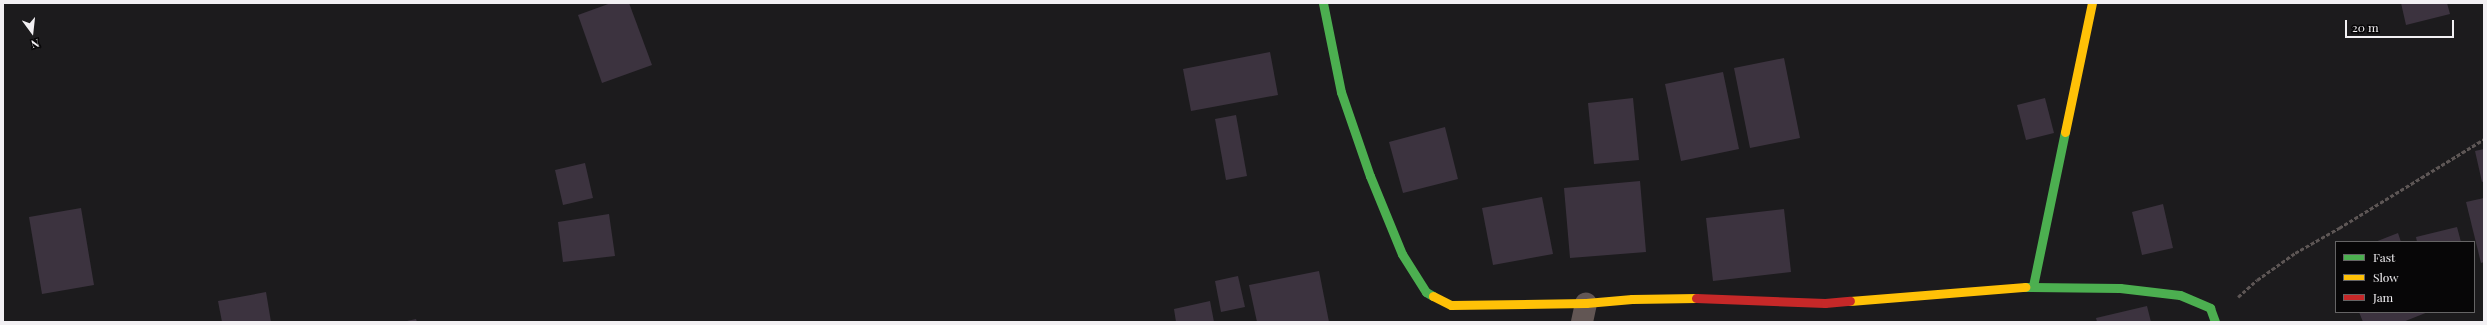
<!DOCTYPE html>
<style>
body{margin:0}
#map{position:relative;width:2487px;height:325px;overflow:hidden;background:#1c1b1d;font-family:"Playfair Display",serif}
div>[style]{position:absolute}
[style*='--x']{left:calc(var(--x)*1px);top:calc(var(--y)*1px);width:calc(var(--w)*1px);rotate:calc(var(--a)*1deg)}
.building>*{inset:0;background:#3c333f}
.path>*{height:2.5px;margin-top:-1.25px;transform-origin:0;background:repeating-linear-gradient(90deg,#5d5655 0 4px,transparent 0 6px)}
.street>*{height:22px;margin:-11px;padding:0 11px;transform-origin:11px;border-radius:11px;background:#625654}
.fast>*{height:9px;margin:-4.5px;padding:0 4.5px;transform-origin:4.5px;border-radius:4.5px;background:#4caf50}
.slow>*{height:9px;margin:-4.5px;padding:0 4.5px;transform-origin:4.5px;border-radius:4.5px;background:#ffc107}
.jam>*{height:9px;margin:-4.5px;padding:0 4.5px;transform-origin:4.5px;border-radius:4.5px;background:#c62828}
span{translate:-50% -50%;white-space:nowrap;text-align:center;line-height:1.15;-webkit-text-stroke:3px #070607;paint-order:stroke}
.frame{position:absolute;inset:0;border:4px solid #f2f0f3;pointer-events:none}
.legend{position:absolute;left:2335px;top:241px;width:140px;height:72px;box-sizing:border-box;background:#070607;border:1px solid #656465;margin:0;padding:5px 7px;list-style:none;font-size:12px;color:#f2f0f3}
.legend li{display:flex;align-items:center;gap:8px;height:20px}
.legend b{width:20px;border:1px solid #656465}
.north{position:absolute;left:12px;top:12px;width:40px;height:40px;-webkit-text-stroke:3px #070607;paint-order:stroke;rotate:165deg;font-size:11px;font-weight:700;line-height:16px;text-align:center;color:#f2f0f3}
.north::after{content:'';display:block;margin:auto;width:14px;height:18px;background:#f2f0f3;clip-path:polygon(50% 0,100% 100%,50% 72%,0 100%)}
.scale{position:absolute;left:2345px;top:20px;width:109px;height:18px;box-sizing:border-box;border:2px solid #f2f0f3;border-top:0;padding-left:5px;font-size:12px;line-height:14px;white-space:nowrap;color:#f2f0f3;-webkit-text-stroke:3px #070607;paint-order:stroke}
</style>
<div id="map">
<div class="building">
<i style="clip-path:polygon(611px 3px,629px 3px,652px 65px,602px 83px,578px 15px)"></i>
<i style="clip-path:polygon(2401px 3px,2447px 3px,2450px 14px,2406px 25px)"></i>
<i style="clip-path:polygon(1270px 52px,1278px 95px,1191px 111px,1183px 69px)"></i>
<i style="clip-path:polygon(1784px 58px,1800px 138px,1750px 148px,1734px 68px)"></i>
<i style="clip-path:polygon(1723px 72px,1739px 149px,1681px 161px,1665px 84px)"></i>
<i style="clip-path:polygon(1633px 98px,1639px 160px,1594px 164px,1588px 103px)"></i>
<i style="clip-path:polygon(2045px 98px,2054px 133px,2026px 140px,2017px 105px)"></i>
<i style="clip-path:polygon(1236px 115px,1247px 176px,1226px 180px,1215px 119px)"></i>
<i style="clip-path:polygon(1445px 127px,1458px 179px,1403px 193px,1389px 142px)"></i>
<i style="clip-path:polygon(2484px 149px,2484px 181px,2482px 182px,2475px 151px)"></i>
<i style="clip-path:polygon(585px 163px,593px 198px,563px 205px,555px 170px)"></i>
<i style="clip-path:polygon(1640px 181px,1646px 252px,1570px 258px,1564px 188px)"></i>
<i style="clip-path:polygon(1542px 197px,1553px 254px,1493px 265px,1482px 208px)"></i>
<i style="clip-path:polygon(2484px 198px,2484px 262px,2481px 263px,2466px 202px)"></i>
<i style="clip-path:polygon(2163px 204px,2173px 248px,2142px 255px,2132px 212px)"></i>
<i style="clip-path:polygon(81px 208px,94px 285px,42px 294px,29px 217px)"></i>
<i style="clip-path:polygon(1784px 209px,1791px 272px,1713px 281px,1706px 218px)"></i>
<i style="clip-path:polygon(609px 214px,615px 256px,563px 262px,558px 222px)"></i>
<i style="clip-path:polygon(2457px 227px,2461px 242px,2417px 242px,2416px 237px)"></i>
<i style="clip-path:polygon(2398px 233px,2401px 242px,2375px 242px)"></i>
<i style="clip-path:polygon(1319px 271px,1329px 322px,1257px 322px,1249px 285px)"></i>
<i style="clip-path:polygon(1238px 276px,1245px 307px,1221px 312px,1215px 281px)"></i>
<i style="clip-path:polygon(266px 292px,271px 322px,222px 322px,218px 301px)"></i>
<i style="clip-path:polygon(1210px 301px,1214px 322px,1176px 322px,1174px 309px)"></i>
<i style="clip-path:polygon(2147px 306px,2151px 322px,2097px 322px,2096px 318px)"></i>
<i style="clip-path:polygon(2359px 312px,2428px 312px,2403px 322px,2363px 322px)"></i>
<i style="clip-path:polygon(416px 319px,417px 322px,407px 322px,407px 321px)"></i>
</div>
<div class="path">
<i style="--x:2238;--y:297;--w:25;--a:-42"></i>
<i style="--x:2257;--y:280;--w:47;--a:-35.4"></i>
<i style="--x:2295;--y:253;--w:51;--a:-29.6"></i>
<i style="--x:2339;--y:228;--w:170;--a:-31.5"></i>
</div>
<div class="street">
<i style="--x:1582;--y:322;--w:19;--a:-78"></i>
</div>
<div class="fast">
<i style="--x:1323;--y:3;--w:91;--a:78.6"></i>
<i style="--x:1341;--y:92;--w:89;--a:71"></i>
<i style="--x:1370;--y:176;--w:84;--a:67.7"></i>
<i style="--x:1402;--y:254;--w:45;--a:57.7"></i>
<i style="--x:1426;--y:292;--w:8;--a:30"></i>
<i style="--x:2033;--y:286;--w:157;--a:-78.3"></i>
<i style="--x:2025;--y:287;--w:95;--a:0.6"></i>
<i style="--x:2120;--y:288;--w:60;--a:6.7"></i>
<i style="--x:2180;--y:295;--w:33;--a:23"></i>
<i style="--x:2210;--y:308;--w:15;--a:70"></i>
</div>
<div class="slow">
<i style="--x:2065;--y:132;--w:132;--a:-78.2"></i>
<i style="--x:1433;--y:296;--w:20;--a:27"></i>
<i style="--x:1451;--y:305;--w:135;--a:-0.8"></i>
<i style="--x:1586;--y:303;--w:46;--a:-5"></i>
<i style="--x:1632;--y:299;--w:64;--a:-0.9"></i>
<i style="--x:1850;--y:301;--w:176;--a:-4.6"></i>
</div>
<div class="jam">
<i style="--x:1696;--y:298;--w:129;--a:2.2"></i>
<i style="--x:1825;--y:303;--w:25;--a:-5"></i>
</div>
<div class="frame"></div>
<ul class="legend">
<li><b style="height:5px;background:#4caf50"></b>Fast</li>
<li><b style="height:5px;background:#ffc107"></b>Slow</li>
<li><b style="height:5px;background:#c62828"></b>Jam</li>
</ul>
<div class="north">N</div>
<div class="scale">20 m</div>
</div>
